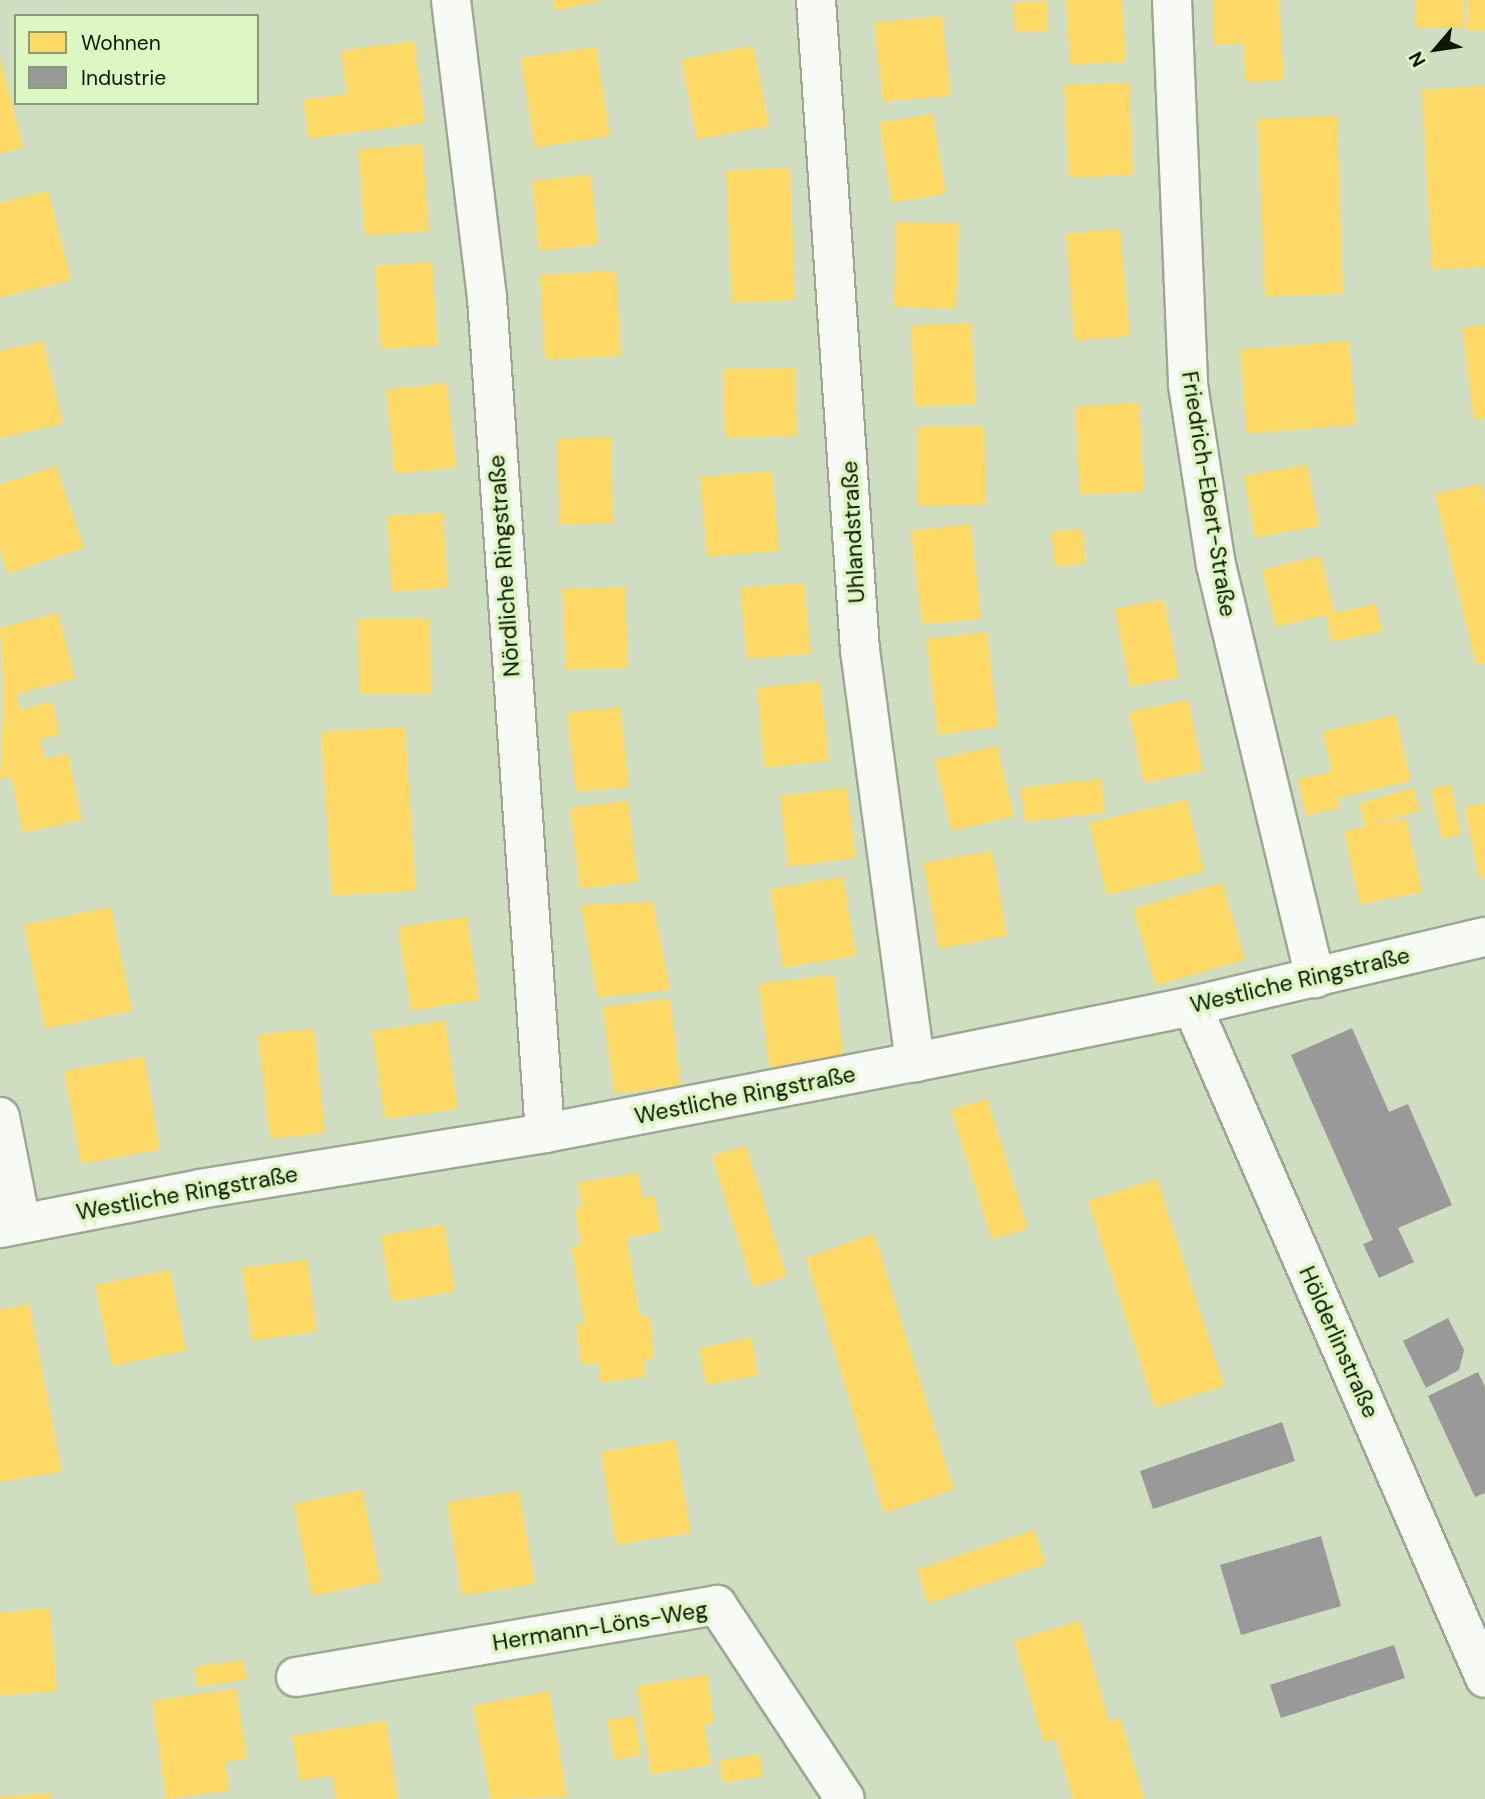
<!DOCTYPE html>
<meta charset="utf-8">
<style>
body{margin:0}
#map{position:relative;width:1485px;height:1799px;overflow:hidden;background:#cfddc1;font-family:"DM Sans",sans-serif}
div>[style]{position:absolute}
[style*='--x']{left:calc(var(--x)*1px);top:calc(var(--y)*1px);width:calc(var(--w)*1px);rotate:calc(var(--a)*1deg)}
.homes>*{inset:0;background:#ffd966}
.industry>*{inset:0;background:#999}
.roads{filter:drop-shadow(2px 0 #9ca891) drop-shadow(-2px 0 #9ca891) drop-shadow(0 2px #9ca891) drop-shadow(0 -2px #9ca891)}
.street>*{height:38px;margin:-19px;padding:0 19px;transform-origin:19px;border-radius:19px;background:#f8faf6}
span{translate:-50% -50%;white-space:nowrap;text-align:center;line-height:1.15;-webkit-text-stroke:7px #dcf7c1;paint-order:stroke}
.street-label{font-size:23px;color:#0d1503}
.legend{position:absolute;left:14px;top:14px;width:245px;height:91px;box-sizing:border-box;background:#dcf7c1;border:2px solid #899d75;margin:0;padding:9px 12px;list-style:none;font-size:21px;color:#0d1503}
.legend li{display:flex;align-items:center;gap:14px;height:35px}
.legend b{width:35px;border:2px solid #899d75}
.north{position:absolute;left:1401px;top:14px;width:70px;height:70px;-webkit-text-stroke:5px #dcf7c1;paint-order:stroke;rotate:241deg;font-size:19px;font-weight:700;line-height:28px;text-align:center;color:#0d1503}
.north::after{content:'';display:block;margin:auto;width:24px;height:32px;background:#0d1503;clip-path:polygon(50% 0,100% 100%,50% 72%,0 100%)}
</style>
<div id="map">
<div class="homes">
<i style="clip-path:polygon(553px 0,601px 0,601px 1px,555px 11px)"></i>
<i style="clip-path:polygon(1066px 0,1122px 0,1126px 62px,1070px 65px)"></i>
<i style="clip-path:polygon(1213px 0,1279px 0,1284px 81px,1245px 82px,1244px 44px,1214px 45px)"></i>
<i style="clip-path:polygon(1415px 0,1463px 0,1463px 28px,1415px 28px)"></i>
<i style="clip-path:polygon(1468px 0,1485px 0,1485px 31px,1466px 30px)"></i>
<i style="clip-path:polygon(1047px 1px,1048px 31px,1015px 33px,1013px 3px)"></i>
<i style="clip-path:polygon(942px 16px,951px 96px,883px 102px,874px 23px)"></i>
<i style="clip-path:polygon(414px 41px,425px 123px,309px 139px,303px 100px,347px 94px,341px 51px)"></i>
<i style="clip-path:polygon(753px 46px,769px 126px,697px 140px,681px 60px)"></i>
<i style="clip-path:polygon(596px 47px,610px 136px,535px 148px,521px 58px)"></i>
<i style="clip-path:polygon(0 58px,23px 148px,0 154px)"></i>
<i style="clip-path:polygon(1129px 83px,1133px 175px,1069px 178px,1064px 85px)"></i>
<i style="clip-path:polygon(1485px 86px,1485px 267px,1432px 270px,1422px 90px)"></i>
<i style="clip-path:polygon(933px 114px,946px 194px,892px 203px,879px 123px)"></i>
<i style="clip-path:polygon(1337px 116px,1343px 294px,1265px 297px,1258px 119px)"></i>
<i style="clip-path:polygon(422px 144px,429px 231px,365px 236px,358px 150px)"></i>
<i style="clip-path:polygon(790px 168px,795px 300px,732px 303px,726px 171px)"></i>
<i style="clip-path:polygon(591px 175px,598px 245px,539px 251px,532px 181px)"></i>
<i style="clip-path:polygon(48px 191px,71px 280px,0 298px,0 203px)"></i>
<i style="clip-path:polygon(896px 222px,959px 224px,956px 309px,894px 307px)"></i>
<i style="clip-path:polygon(1120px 229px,1130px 336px,1075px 341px,1066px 234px)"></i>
<i style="clip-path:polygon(432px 262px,438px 346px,381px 349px,375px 266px)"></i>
<i style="clip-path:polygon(616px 271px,621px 356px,545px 360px,540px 275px)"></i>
<i style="clip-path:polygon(971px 323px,976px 404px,915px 407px,911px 326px)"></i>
<i style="clip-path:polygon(1485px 325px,1485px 419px,1474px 420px,1462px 328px)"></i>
<i style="clip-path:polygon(43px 341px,63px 424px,0 438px,0 351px)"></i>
<i style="clip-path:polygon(1349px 341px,1356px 425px,1247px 434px,1240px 350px)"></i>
<i style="clip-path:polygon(795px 368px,797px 436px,725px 438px,723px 369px)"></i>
<i style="clip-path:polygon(447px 383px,456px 468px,395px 474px,386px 390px)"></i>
<i style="clip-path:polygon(1139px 403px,1144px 492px,1080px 495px,1075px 407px)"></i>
<i style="clip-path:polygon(984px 426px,986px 505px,918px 506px,917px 427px)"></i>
<i style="clip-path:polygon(611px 437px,613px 523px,560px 525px,557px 439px)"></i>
<i style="clip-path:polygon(1307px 465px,1319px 526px,1255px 538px,1244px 476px)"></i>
<i style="clip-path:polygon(56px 466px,84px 548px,8px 574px,0 550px,0 485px)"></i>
<i style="clip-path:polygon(772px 471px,779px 551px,707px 557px,700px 477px)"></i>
<i style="clip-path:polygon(1481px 484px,1485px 503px,1485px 663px,1476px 665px,1435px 494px)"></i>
<i style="clip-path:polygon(443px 513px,448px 588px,392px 592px,387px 516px)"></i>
<i style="clip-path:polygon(971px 524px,981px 619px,922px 625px,911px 531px)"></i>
<i style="clip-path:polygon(1082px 529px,1086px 564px,1055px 567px,1051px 532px)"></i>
<i style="clip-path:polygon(1320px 556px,1335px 613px,1376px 604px,1382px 632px,1331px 642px,1326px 615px,1276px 627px,1262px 570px)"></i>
<i style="clip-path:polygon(804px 583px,811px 654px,747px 659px,740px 588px)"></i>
<i style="clip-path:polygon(625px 587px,628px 668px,566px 670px,562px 589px)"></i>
<i style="clip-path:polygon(1164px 600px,1179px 678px,1130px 687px,1115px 609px)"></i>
<i style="clip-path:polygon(58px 613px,75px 679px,17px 694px,20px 710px,52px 702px,60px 734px,40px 740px,45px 759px,68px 754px,82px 820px,23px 833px,11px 777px,0 779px,4px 690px,0 628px)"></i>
<i style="clip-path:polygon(358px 619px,430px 619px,431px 694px,359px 694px)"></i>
<i style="clip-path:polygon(987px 632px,998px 727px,938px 735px,926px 639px)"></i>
<i style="clip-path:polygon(820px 681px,829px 761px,765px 768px,757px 688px)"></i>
<i style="clip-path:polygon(1188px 700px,1203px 771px,1144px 783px,1129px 712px)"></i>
<i style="clip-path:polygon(620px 707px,629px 787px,576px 792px,567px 713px)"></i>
<i style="clip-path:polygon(1395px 715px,1411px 781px,1338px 798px,1340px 808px,1306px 816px,1298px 779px,1332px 772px,1323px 732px)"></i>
<i style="clip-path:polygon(405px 727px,416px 891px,332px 896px,321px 732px)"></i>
<i style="clip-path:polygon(997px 746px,1014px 817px,951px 831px,935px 760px)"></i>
<i style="clip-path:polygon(1101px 779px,1105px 813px,1025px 822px,1021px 788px)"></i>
<i style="clip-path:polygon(1451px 785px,1461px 835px,1442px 839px,1431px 789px)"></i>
<i style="clip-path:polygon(847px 788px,856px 858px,788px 867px,780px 796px)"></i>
<i style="clip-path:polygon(1413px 788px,1420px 811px,1371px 825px,1406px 819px,1422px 892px,1360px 905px,1344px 831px,1366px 827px,1359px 804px)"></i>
<i style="clip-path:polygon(1187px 800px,1204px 872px,1107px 895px,1089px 823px)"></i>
<i style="clip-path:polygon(628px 801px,638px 882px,580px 889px,570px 808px)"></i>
<i style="clip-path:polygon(1485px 803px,1485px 878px,1480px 879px,1464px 808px)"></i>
<i style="clip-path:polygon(992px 851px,1007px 936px,939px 949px,923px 863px)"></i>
<i style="clip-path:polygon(843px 877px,856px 956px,783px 968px,770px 889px)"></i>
<i style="clip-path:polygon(1222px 883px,1245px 960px,1156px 986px,1133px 909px)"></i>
<i style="clip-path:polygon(653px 902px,670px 990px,598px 998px,581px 905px)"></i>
<i style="clip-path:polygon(111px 907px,132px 1011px,45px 1029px,24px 925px)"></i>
<i style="clip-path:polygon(467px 917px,479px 1000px,411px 1011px,398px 927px)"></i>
<i style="clip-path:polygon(834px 975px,844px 1062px,770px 1071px,759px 984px)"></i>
<i style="clip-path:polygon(670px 999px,681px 1086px,614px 1094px,603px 1007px)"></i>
<i style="clip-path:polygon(445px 1021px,458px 1109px,385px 1119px,372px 1031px)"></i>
<i style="clip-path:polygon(314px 1029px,325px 1133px,270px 1139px,258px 1035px)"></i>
<i style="clip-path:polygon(144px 1057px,160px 1150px,81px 1164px,64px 1071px)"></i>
<i style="clip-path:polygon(987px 1099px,1028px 1229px,992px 1240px,951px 1110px)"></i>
<i style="clip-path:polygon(746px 1146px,787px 1277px,753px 1287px,712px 1156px)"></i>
<i style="clip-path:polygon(638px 1173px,642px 1198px,655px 1196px,660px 1232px,627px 1238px,640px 1317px,650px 1316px,654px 1359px,644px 1360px,646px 1377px,600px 1383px,598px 1363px,581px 1365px,576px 1324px,585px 1324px,571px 1247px,581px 1245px,575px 1208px,582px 1207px,578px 1183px)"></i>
<i style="clip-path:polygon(1157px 1179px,1224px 1386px,1155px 1408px,1088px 1201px)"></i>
<i style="clip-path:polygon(444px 1225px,455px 1292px,392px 1302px,381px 1236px)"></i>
<i style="clip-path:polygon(874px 1234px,954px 1490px,884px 1513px,806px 1258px)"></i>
<i style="clip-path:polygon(307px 1260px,317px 1332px,252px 1341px,242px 1268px)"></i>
<i style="clip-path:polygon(170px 1270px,186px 1351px,112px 1366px,95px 1285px)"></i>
<i style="clip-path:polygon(29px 1304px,62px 1472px,0 1482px,0 1310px)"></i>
<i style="clip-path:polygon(752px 1338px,758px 1376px,706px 1385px,699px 1348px)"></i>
<i style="clip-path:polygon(675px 1440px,691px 1533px,616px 1545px,601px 1452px)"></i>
<i style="clip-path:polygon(362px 1490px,381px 1582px,312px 1596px,294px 1504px)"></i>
<i style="clip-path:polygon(519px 1491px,535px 1584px,462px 1596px,447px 1502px)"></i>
<i style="clip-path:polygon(1034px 1530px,1046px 1564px,928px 1604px,917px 1570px)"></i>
<i style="clip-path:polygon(50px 1608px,57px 1691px,0 1696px,0 1613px)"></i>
<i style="clip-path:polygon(1080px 1621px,1109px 1722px,1120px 1718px,1144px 1799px,1073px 1799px,1056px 1739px,1044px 1743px,1014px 1641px)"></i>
<i style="clip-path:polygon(243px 1660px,247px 1680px,197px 1687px,195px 1667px)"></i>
<i style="clip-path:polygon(707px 1675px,714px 1723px,704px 1725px,711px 1765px,651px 1775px,637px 1686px)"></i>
<i style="clip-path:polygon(236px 1689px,247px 1759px,225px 1762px,229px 1791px,166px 1799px,152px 1701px)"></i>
<i style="clip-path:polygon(549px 1691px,567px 1797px,491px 1799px,473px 1706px)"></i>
<i style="clip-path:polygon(635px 1716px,641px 1756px,614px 1760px,607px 1720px)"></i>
<i style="clip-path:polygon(386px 1721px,398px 1799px,336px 1799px,332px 1776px,300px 1781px,292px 1736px)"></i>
<i style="clip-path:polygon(760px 1754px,763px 1777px,723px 1783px,719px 1761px)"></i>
<i style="clip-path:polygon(51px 1793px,51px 1799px,0 1799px,0 1797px)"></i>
</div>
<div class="industry">
<i style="clip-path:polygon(1352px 1028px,1389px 1112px,1408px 1104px,1452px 1205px,1398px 1228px,1414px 1262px,1379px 1278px,1363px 1244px,1373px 1240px,1291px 1055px)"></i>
<i style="clip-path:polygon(1448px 1318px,1464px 1350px,1459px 1370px,1426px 1388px,1403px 1341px)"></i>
<i style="clip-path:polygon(1478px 1372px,1485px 1387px,1485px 1493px,1475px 1497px,1428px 1396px)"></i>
<i style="clip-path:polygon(1282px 1422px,1295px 1461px,1153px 1509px,1140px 1471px)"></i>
<i style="clip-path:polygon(1321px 1536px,1341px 1606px,1241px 1635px,1220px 1565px)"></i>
<i style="clip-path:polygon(1394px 1645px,1405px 1678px,1281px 1718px,1270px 1685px)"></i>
</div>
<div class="roads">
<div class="street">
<i style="--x:451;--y:0;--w:300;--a:83.1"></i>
<i style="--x:487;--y:298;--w:837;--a:86.03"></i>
<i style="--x:816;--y:0;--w:651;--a:86.13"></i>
<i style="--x:860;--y:650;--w:416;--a:82.4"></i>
<i style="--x:1172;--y:0;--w:385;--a:87.6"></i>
<i style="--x:1188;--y:385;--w:182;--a:81.2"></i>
<i style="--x:1216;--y:565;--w:425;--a:76.5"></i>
<i style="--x:1192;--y:1006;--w:733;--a:66.44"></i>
<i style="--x:0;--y:1117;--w:108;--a:78.8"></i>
<i style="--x:0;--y:1228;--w:204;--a:-11"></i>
<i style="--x:200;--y:1189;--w:350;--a:-9.2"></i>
<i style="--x:545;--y:1133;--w:377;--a:-10.9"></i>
<i style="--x:915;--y:1062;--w:283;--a:-11.4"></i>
<i style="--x:1192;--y:1006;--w:301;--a:-13.3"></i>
<i style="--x:296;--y:1677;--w:427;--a:-9.7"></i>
<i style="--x:717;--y:1605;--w:232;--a:56.6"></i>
</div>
</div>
<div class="street-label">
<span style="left:1209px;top:494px;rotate:81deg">Friedrich-Ebert-Straße</span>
<span style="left:853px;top:532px;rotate:-93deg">Uhlandstraße</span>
<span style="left:504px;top:566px;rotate:-94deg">Nördliche Ringstraße</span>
<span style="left:1300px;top:980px;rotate:-13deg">Westliche Ringstraße</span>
<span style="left:745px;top:1095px;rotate:-11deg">Westliche Ringstraße</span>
<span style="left:187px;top:1193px;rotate:-10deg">Westliche Ringstraße</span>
<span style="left:1339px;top:1342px;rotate:66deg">Hölderlinstraße</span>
<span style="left:600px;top:1626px;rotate:-9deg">Hermann-Löns-Weg</span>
</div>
<ul class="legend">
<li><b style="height:19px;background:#ffd966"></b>Wohnen</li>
<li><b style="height:19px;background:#999"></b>Industrie</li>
</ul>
<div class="north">N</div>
</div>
